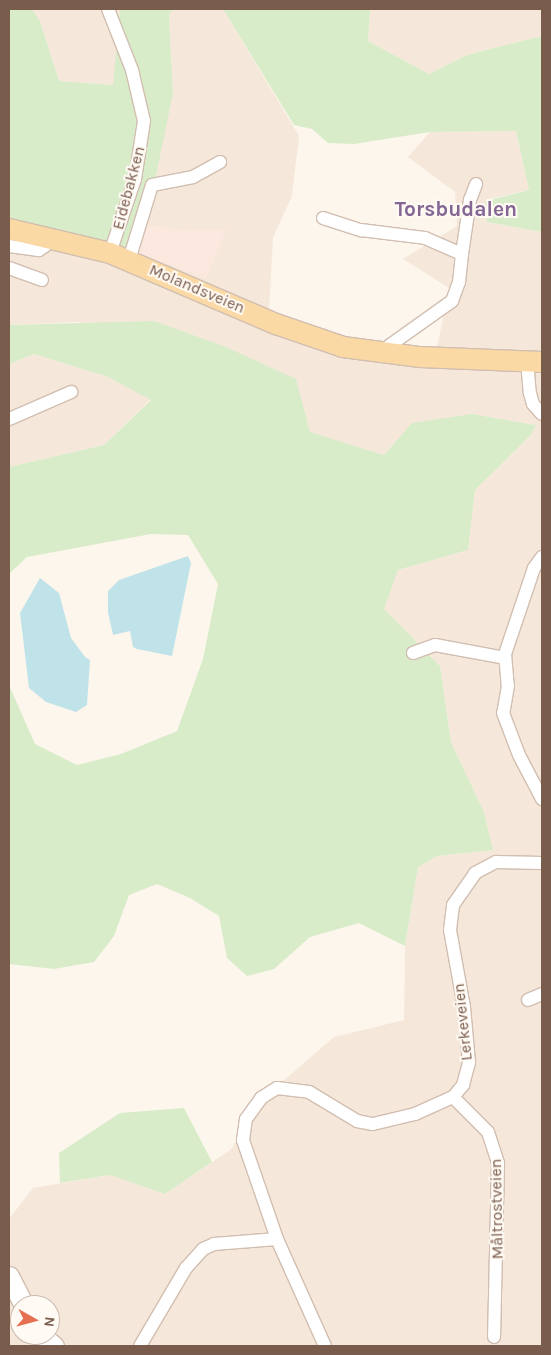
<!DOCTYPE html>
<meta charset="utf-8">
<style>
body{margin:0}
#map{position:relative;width:551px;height:1355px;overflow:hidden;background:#fdf6ec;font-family:Karla,sans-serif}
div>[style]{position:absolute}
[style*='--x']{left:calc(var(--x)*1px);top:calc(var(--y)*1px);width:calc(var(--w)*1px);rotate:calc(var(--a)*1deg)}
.residential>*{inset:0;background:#f5e8da}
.commercial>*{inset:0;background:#fde8e0}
.green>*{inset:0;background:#d8ecc9}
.water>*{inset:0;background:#bfe3e8}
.roads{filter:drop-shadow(1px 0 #d1beb0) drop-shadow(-1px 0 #d1beb0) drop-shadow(0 1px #d1beb0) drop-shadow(0 -1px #d1beb0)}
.minor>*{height:12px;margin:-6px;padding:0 6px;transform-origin:6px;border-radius:6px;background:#fff}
.secondary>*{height:19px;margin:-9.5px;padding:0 9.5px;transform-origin:9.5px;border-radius:9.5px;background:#fff}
.primary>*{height:20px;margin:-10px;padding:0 10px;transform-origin:10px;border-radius:10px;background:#fbd9a5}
span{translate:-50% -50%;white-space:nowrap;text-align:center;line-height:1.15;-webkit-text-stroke:4px #fffaf3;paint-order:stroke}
.street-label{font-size:16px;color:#7a5c4d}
.district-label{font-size:21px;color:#846695;font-weight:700}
.frame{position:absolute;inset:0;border:10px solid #7a5c4d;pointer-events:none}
.north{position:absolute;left:10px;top:1295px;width:50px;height:50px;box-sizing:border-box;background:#fffaf3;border:1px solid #cabbb1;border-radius:50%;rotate:97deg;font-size:14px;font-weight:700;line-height:20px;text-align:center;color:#7a5c4d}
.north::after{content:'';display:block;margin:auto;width:18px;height:22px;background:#e76f51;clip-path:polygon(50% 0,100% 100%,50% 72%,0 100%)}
</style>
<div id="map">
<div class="residential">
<i style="clip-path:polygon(32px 9px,120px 9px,114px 85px,59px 81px,40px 21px)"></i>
<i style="clip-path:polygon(evenodd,173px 9px,223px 9px,299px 136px,292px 196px,273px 238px,269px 311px,375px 345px,436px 352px,449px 288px,403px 259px,457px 226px,455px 192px,408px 157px,430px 132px,516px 131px,529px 190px,485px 200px,487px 222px,542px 232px,542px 1346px,9px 1346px,9px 1219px,33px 1188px,110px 1175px,165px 1194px,230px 1150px,275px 1088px,334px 1037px,404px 1020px,405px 946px,418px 867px,437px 856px,493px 850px,484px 812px,451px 742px,440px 666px,383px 610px,398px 570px,468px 550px,475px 490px,531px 435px,536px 425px,472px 414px,384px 455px,309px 432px,296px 379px,79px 322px,9px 325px,9px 238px,173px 93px,169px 15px,173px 9px,20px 1305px,50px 1305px,50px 1335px,20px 1335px,20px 1305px)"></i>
<i style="clip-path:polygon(370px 9px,542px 9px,542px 36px,467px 55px,429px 74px,368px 41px)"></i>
<i style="clip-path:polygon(34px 354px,108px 377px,151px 399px,104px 445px,9px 467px,9px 364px)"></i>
</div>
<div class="commercial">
<i style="clip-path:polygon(147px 225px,184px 231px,226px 229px,206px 278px,138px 253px)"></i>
</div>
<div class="green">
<i style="clip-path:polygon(9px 9px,32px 9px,40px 21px,59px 81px,113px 85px,120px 9px,173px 9px,169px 15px,173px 93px,142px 244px,80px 250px,9px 238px)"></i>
<i style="clip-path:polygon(223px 9px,370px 9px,368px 41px,429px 74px,467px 55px,542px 36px,542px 232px,487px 222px,485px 201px,529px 190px,516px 131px,430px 132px,354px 144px,328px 143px,312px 129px,294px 125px)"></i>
<i style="clip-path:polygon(154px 321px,226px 347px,296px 379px,310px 432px,384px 455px,412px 423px,472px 414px,536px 425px,531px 435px,475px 490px,468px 550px,398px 570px,384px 609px,440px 666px,451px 742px,484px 812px,493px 850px,437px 856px,418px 867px,405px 946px,359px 923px,310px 937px,274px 969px,247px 976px,227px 958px,219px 916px,190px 898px,157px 884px,129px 895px,114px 936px,94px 962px,54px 969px,9px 964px,9px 685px,35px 744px,77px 765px,121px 754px,177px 731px,203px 659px,218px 584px,188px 535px,151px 534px,27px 557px,9px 574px,9px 467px,104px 445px,151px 400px,108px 377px,34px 354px,9px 364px,9px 325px)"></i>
<i style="clip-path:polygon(184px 1108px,212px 1162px,165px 1194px,110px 1175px,60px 1183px,59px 1153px,120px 1113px)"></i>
</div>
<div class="water">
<i style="clip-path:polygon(188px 556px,191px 563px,172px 656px,137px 649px,133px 647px,130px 631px,113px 635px,108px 612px,108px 591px,119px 580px)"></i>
<i style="clip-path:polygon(40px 578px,59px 593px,71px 638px,85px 657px,90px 660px,87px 705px,76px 712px,46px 702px,29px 688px,20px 613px)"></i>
</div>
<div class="roads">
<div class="minor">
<i style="--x:108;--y:9;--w:66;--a:68.5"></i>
<i style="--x:132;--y:70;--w:52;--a:76.8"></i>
<i style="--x:144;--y:121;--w:59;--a:98.8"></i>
<i style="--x:135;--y:179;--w:78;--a:108.7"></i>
<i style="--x:323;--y:218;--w:40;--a:18"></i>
<i style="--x:361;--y:230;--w:64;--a:7.1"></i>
<i style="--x:425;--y:238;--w:40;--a:23.4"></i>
<i style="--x:462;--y:254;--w:28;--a:96"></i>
<i style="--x:459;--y:282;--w:20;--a:110"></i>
<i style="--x:452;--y:301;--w:77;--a:144.5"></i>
<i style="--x:389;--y:346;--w:9;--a:117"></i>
<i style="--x:9;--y:246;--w:30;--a:8"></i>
<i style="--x:39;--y:250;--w:7;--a:-34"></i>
<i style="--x:45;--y:246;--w:9;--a:-72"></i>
<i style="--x:462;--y:254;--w:55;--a:-81.6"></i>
<i style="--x:470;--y:200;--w:17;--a:-69"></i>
<i style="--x:129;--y:260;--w:78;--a:-73"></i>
<i style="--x:152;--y:185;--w:42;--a:-11"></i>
<i style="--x:193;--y:177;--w:31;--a:-29"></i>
<i style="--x:9;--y:268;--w:35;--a:20"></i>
<i style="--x:527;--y:361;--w:32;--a:85"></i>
<i style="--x:530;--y:393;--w:11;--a:75"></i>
<i style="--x:533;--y:404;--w:13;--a:48"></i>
<i style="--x:9;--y:419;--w:68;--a:-23.5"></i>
<i style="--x:542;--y:557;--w:14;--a:126"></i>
<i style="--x:534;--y:568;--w:91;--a:108.6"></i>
<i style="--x:505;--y:654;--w:32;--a:85"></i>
<i style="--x:508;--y:686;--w:27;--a:100"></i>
<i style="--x:503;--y:713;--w:45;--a:69.1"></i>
<i style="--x:519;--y:755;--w:50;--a:62.4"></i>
<i style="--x:413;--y:653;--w:23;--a:-20"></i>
<i style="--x:435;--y:645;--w:71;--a:10.5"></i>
<i style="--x:528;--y:1000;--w:15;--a:-23"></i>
<i style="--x:453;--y:1097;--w:49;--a:45"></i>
<i style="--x:488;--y:1132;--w:33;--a:72"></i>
<i style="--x:498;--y:1163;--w:174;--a:91.3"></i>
<i style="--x:140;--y:1346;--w:91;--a:-59.5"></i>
<i style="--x:186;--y:1268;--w:25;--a:-48"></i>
<i style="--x:203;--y:1249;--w:12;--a:-24"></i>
<i style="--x:214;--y:1244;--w:63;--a:-4.5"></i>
<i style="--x:325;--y:1346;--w:117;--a:-114.2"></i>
<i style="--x:277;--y:1239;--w:105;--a:-109"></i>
<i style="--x:243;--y:1140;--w:21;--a:-82"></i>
<i style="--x:246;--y:1119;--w:26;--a:-54"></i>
<i style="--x:261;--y:1098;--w:19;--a:-32"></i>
<i style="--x:277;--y:1088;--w:32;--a:7"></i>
<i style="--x:309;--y:1092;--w:56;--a:31.1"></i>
<i style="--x:357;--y:1121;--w:16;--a:11"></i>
<i style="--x:373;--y:1124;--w:43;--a:-13.4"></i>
<i style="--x:415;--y:1114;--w:42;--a:-24.1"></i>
<i style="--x:453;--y:1097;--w:16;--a:-50"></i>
<i style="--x:463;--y:1085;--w:24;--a:-75"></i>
<i style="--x:469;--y:1062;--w:55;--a:-95.2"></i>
<i style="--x:464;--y:1007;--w:78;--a:-100.3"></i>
<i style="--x:450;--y:930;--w:25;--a:-83"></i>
<i style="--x:453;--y:905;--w:39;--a:-55"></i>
<i style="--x:475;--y:873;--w:24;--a:-28"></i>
<i style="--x:496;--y:862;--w:46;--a:1.2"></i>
</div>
<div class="secondary">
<i style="--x:9;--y:1276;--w:33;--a:63"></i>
<i style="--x:41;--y:1335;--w:17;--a:40"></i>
</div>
<div class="primary">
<i style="--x:9;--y:229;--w:104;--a:13.4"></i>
<i style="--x:110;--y:253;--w:181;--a:23.2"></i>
<i style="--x:276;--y:324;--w:71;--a:18.9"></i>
<i style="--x:343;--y:347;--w:78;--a:7.4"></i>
<i style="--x:420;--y:357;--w:122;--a:2.3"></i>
</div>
</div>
<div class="street-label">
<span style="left:129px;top:188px;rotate:-75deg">Eidebakken</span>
<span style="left:197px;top:289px;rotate:23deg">Molandsveien</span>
<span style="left:463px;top:1022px;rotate:-96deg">Lerkeveien</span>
<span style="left:497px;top:1209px;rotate:-91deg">Måltrostveien</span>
</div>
<div class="district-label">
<span style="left:456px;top:209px">Torsbudalen</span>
</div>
<div class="frame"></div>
<div class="north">N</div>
</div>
